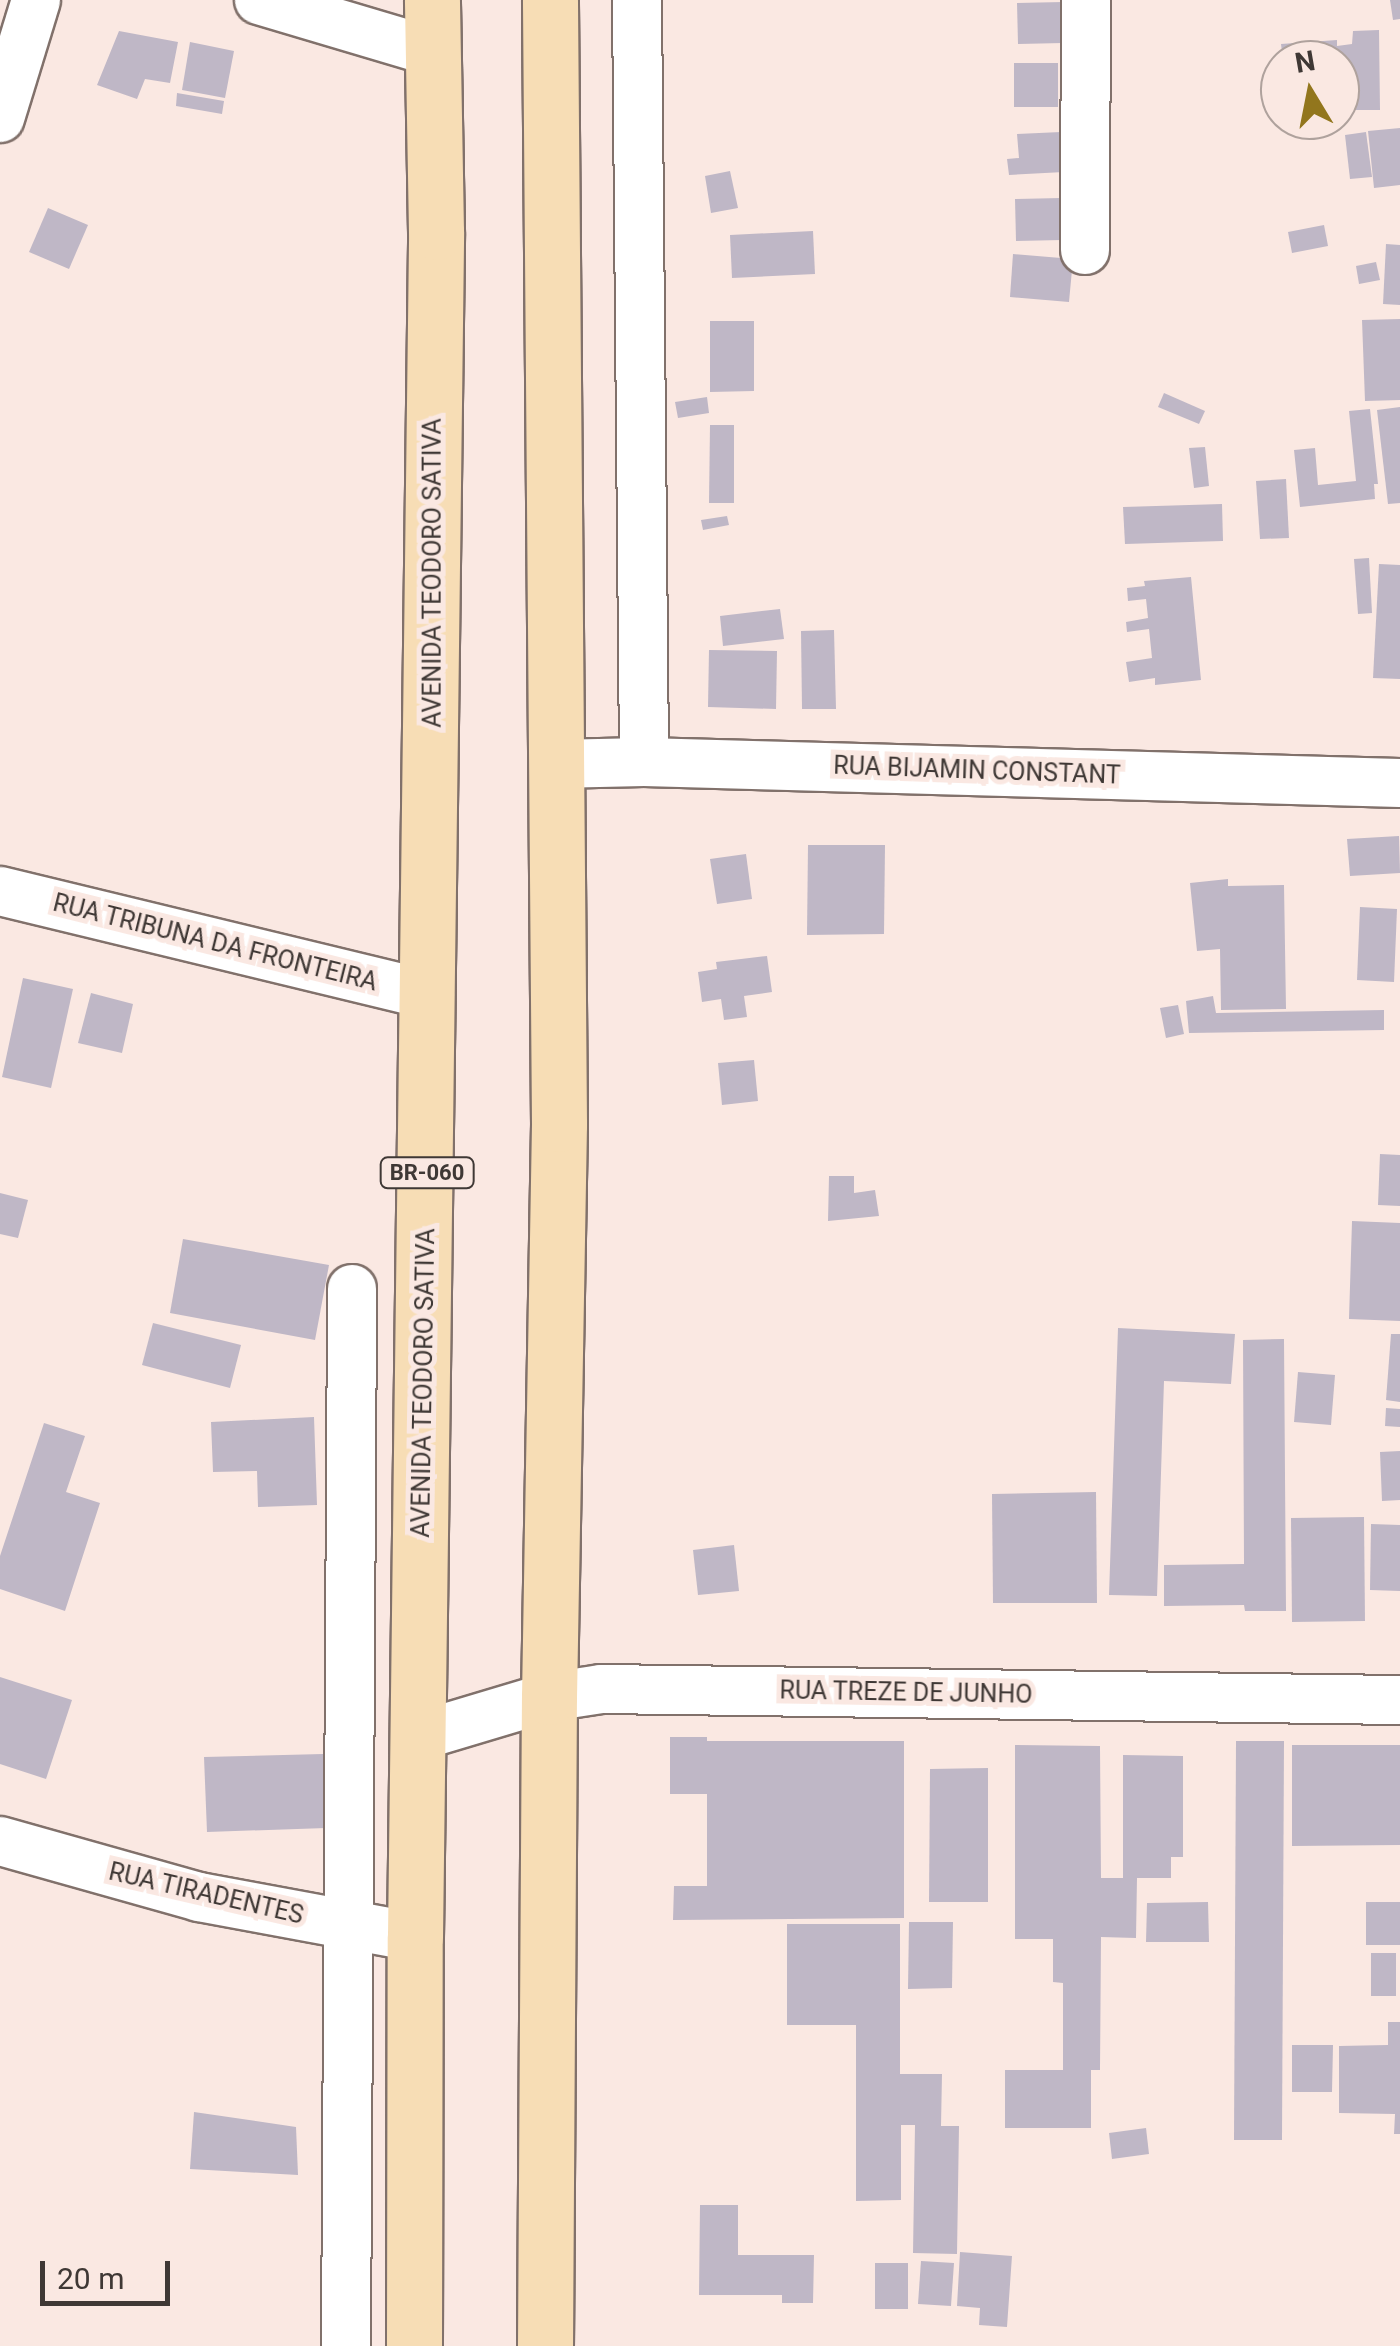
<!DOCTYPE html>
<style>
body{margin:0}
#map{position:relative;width:1400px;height:2346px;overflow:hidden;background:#fae8e2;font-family:Roboto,sans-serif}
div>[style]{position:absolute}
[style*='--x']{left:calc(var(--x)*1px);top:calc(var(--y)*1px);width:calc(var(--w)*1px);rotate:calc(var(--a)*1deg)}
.building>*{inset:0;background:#bfb7c6}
.roads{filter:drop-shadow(2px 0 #81716b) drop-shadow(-2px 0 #81716b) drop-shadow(0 2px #81716b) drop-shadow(0 -2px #81716b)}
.street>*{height:48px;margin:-24px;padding:0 24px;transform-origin:24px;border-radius:24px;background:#fff}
.primary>*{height:55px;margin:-27.5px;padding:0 27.5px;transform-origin:27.5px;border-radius:27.5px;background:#f7ddb5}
span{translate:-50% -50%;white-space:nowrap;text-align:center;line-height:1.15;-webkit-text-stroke:10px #fae8e2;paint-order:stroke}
.shield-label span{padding:2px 8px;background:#fae8e2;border:2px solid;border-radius:8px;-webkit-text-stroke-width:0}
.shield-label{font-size:22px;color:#3f3835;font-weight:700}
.street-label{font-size:25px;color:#3f3835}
.north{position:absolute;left:1260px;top:40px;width:100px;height:100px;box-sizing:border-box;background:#fae8e2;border:2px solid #afa29d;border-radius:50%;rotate:350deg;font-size:28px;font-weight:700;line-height:40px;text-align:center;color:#3f3835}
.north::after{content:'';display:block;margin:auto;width:35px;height:45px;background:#92761d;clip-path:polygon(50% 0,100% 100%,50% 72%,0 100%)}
.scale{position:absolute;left:40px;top:2261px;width:130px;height:45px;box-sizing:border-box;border:5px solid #3f3835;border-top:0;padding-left:12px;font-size:30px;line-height:35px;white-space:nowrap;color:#3f3835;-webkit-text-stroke:8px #fae8e2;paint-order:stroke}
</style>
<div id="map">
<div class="building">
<i style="clip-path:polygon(1390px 0,1400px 0,1400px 19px,1393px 20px)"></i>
<i style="clip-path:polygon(1063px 2px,1063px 43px,1018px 44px,1017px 3px)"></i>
<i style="clip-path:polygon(1379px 30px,1380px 110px,1340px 110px,1340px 60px,1283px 60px,1281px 44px,1337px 40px,1337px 46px,1352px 44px,1353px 31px)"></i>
<i style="clip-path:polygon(119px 31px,178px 42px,170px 83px,145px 79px,137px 99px,97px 85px)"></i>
<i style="clip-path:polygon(190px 42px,234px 51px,225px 98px,182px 90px)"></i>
<i style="clip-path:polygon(1014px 63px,1058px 63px,1058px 107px,1014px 107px)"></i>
<i style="clip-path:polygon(177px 93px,224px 101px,222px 114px,176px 106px)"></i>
<i style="clip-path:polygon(1400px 128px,1400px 185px,1374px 188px,1368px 131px)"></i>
<i style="clip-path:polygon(1061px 132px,1064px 172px,1009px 175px,1007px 159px,1019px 158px,1017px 134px)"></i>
<i style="clip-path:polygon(1366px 132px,1372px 177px,1350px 179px,1345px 135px)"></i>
<i style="clip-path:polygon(730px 171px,738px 208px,711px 213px,705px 176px)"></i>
<i style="clip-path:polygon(1061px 198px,1062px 240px,1016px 241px,1015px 199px)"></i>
<i style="clip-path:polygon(48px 208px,88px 225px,69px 269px,29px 252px)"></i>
<i style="clip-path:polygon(1324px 225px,1328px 246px,1292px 253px,1288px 232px)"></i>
<i style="clip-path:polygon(813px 231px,815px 274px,732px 278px,730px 235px)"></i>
<i style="clip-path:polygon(1386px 244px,1400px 245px,1400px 305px,1383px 304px)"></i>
<i style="clip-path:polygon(1013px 254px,1073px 259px,1069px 302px,1010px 297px)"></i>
<i style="clip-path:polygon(1376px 262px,1380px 280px,1359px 284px,1356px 266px)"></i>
<i style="clip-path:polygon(1400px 319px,1400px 400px,1365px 401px,1362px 320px)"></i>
<i style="clip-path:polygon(710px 321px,754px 321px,754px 391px,710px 392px)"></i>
<i style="clip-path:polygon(1164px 393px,1205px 411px,1199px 424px,1158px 407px)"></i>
<i style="clip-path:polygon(707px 397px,709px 413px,678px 418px,675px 402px)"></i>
<i style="clip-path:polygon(1400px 407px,1400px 503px,1388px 504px,1377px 410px)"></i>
<i style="clip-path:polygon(1370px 409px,1378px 484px,1374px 484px,1375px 499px,1300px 507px,1294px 450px,1315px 448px,1318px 485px,1356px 481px,1349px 411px)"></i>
<i style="clip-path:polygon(710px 425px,734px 425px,734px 503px,709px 503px)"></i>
<i style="clip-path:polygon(1205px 447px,1209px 486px,1194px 488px,1189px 448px)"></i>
<i style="clip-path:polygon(1286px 479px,1289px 538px,1260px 539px,1256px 481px)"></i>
<i style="clip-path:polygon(1222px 504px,1223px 541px,1125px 544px,1123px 507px)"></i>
<i style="clip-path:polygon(727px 516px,729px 525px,703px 530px,701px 520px)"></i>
<i style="clip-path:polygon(1369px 558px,1372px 613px,1358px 614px,1354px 559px)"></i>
<i style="clip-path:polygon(1379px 564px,1400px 565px,1400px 679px,1373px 678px)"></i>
<i style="clip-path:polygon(1191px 577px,1201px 680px,1155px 685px,1155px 678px,1129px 682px,1126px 662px,1152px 658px,1149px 629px,1127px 632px,1126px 622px,1148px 618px,1146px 599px,1128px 601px,1127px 588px,1145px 586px,1144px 581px)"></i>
<i style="clip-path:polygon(780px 609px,784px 639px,723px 646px,720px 616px)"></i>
<i style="clip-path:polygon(834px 630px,836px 709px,802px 709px,801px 631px)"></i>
<i style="clip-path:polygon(709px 650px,777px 651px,776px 709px,708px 707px)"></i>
<i style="clip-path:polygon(1399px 836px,1400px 873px,1350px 876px,1347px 839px)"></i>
<i style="clip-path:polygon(808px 845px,885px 845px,884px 934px,807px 935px)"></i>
<i style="clip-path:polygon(746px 854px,752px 899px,717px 904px,710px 859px)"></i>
<i style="clip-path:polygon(1228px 879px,1228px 886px,1284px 885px,1286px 1009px,1221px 1010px,1220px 949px,1197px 951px,1190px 883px)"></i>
<i style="clip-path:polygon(1360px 907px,1397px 909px,1394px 982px,1357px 980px)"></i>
<i style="clip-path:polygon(767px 956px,772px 992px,744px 996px,747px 1017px,724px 1020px,721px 999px,702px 1002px,698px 972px,717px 969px,716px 962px)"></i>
<i style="clip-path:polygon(23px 978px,73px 989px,51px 1088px,2px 1077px)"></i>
<i style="clip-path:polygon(91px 993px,133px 1004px,122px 1053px,78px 1043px)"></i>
<i style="clip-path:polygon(1213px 996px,1216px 1013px,1384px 1010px,1384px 1030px,1189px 1033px,1186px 1001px)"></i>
<i style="clip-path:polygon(1178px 1005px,1184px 1034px,1166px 1038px,1160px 1008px)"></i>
<i style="clip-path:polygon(754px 1060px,758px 1101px,722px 1105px,718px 1063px)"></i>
<i style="clip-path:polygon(1380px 1154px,1400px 1155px,1400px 1206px,1378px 1205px)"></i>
<i style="clip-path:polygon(829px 1176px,854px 1176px,854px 1193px,875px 1190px,879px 1216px,828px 1221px)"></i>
<i style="clip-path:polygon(0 1193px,28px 1200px,18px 1238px,0 1234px)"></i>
<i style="clip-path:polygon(1352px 1221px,1400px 1223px,1400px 1321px,1349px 1319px)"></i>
<i style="clip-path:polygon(183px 1239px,329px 1265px,315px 1340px,170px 1313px)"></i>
<i style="clip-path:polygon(153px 1323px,241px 1345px,230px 1388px,142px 1365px)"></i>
<i style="clip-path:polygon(1118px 1328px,1235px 1334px,1231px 1384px,1164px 1381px,1157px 1596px,1109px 1595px)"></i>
<i style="clip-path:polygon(1391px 1334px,1400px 1334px,1400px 1402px,1386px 1400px)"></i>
<i style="clip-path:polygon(1284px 1339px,1286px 1611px,1245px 1611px,1244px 1605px,1164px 1606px,1164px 1565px,1244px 1564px,1243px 1340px)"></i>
<i style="clip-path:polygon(1298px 1372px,1335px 1375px,1331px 1425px,1294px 1422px)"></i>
<i style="clip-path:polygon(1386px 1408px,1400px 1409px,1400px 1427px,1385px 1426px)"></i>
<i style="clip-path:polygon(314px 1417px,317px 1505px,258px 1507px,257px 1471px,213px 1472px,211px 1422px)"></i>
<i style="clip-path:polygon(44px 1423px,85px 1436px,66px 1492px,100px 1503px,65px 1611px,0 1589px,0 1556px)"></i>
<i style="clip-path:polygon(1400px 1451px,1400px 1500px,1382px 1501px,1380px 1452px)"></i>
<i style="clip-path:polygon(1096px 1492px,1097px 1603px,993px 1603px,992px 1494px)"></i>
<i style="clip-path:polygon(1364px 1517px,1365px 1621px,1292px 1622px,1291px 1518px)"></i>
<i style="clip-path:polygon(1371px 1524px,1400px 1525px,1400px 1591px,1370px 1590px)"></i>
<i style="clip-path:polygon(734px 1545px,739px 1591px,698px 1595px,693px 1550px)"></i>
<i style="clip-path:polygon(0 1677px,72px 1700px,46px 1779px,0 1764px)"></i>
<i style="clip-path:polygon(670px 1737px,707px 1737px,707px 1741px,904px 1741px,904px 1918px,673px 1920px,674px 1886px,707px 1886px,707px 1794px,670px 1794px)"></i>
<i style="clip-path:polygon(1236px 1741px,1284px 1741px,1282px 2140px,1234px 2140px)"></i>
<i style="clip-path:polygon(1015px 1745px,1100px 1746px,1101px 1878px,1123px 1878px,1123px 1755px,1183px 1756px,1183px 1857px,1171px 1857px,1171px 1878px,1137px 1878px,1136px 1938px,1101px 1937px,1100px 2070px,1091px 2070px,1091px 2128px,1005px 2128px,1005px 2070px,1063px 2070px,1063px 1983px,1053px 1982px,1053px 1939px,1015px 1939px)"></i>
<i style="clip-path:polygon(1292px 1745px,1400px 1745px,1400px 1845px,1292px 1846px)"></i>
<i style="clip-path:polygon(323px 1754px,326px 1828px,207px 1832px,204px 1757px)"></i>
<i style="clip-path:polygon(988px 1768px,988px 1902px,929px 1902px,930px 1769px)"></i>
<i style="clip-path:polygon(1208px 1902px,1209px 1942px,1146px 1942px,1147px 1903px)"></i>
<i style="clip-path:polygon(1366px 1902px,1400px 1902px,1400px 1945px,1366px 1945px)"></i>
<i style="clip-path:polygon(909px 1922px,953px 1922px,952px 1988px,908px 1989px)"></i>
<i style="clip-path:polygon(787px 1924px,900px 1924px,900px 2074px,942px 2074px,941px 2126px,959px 2126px,957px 2254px,913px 2253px,915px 2125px,901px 2125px,901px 2200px,856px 2201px,856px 2025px,787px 2025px)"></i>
<i style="clip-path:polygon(1371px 1953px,1396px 1953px,1396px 1996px,1371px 1996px)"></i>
<i style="clip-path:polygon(1388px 2022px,1400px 2022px,1400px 2134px,1394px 2134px,1395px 2114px,1339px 2113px,1339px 2046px,1388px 2045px)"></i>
<i style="clip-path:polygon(1292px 2045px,1333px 2045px,1332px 2092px,1292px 2092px)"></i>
<i style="clip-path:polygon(194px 2112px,296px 2127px,298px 2175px,190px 2169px)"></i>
<i style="clip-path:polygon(1146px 2128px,1149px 2154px,1112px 2159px,1109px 2133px)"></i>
<i style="clip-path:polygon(700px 2205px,738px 2205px,738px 2255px,814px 2255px,813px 2303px,782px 2303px,782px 2295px,699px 2295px)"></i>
<i style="clip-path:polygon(960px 2252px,1012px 2256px,1007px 2327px,979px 2325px,980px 2308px,957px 2306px)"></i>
<i style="clip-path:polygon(921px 2261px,954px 2263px,951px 2306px,918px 2304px)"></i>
<i style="clip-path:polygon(875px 2263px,908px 2263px,908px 2309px,875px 2309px)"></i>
</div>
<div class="roads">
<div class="street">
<i style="--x:259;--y:0;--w:182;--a:16.6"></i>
<i style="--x:637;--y:0;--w:762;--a:89.47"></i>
<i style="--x:0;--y:118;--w:123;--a:-73"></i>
<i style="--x:1085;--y:250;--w:250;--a:-89.8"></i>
<i style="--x:554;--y:764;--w:90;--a:-1.3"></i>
<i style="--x:644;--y:762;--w:756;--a:1.59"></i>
<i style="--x:0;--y:891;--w:442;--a:13.6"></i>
<i style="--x:419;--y:1736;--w:136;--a:-16.7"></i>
<i style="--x:549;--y:1697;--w:53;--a:-8.7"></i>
<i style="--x:601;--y:1689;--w:799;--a:0.79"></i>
<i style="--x:0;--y:1841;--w:207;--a:15.7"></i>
<i style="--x:199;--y:1897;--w:220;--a:10.5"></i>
<i style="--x:346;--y:2346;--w:1057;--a:-89.67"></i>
</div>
<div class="primary">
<i style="--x:414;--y:2346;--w:409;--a:-89.9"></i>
<i style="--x:415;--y:1937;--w:1705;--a:-89.29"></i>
<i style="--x:436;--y:232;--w:232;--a:-91"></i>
<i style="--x:545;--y:2346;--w:649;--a:-89.65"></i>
<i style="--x:549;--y:1697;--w:573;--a:-89"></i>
<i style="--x:559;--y:1124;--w:1124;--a:-90.46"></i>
</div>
</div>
<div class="shield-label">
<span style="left:427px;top:1173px">BR-060</span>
</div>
<div class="street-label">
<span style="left:433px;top:573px;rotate:-90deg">AVENIDA TEODORO SATIVA</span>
<span style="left:977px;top:771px;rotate:2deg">RUA BIJAMIN CONSTANT</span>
<span style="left:215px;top:943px;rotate:14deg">RUA TRIBUNA DA FRONTEIRA</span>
<span style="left:424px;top:1383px;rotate:-89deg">AVENIDA TEODORO SATIVA</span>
<span style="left:906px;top:1693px;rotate:1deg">RUA TREZE DE JUNHO</span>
<span style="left:206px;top:1894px;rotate:13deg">RUA TIRADENTES</span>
</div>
<div class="north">N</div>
<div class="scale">20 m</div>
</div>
